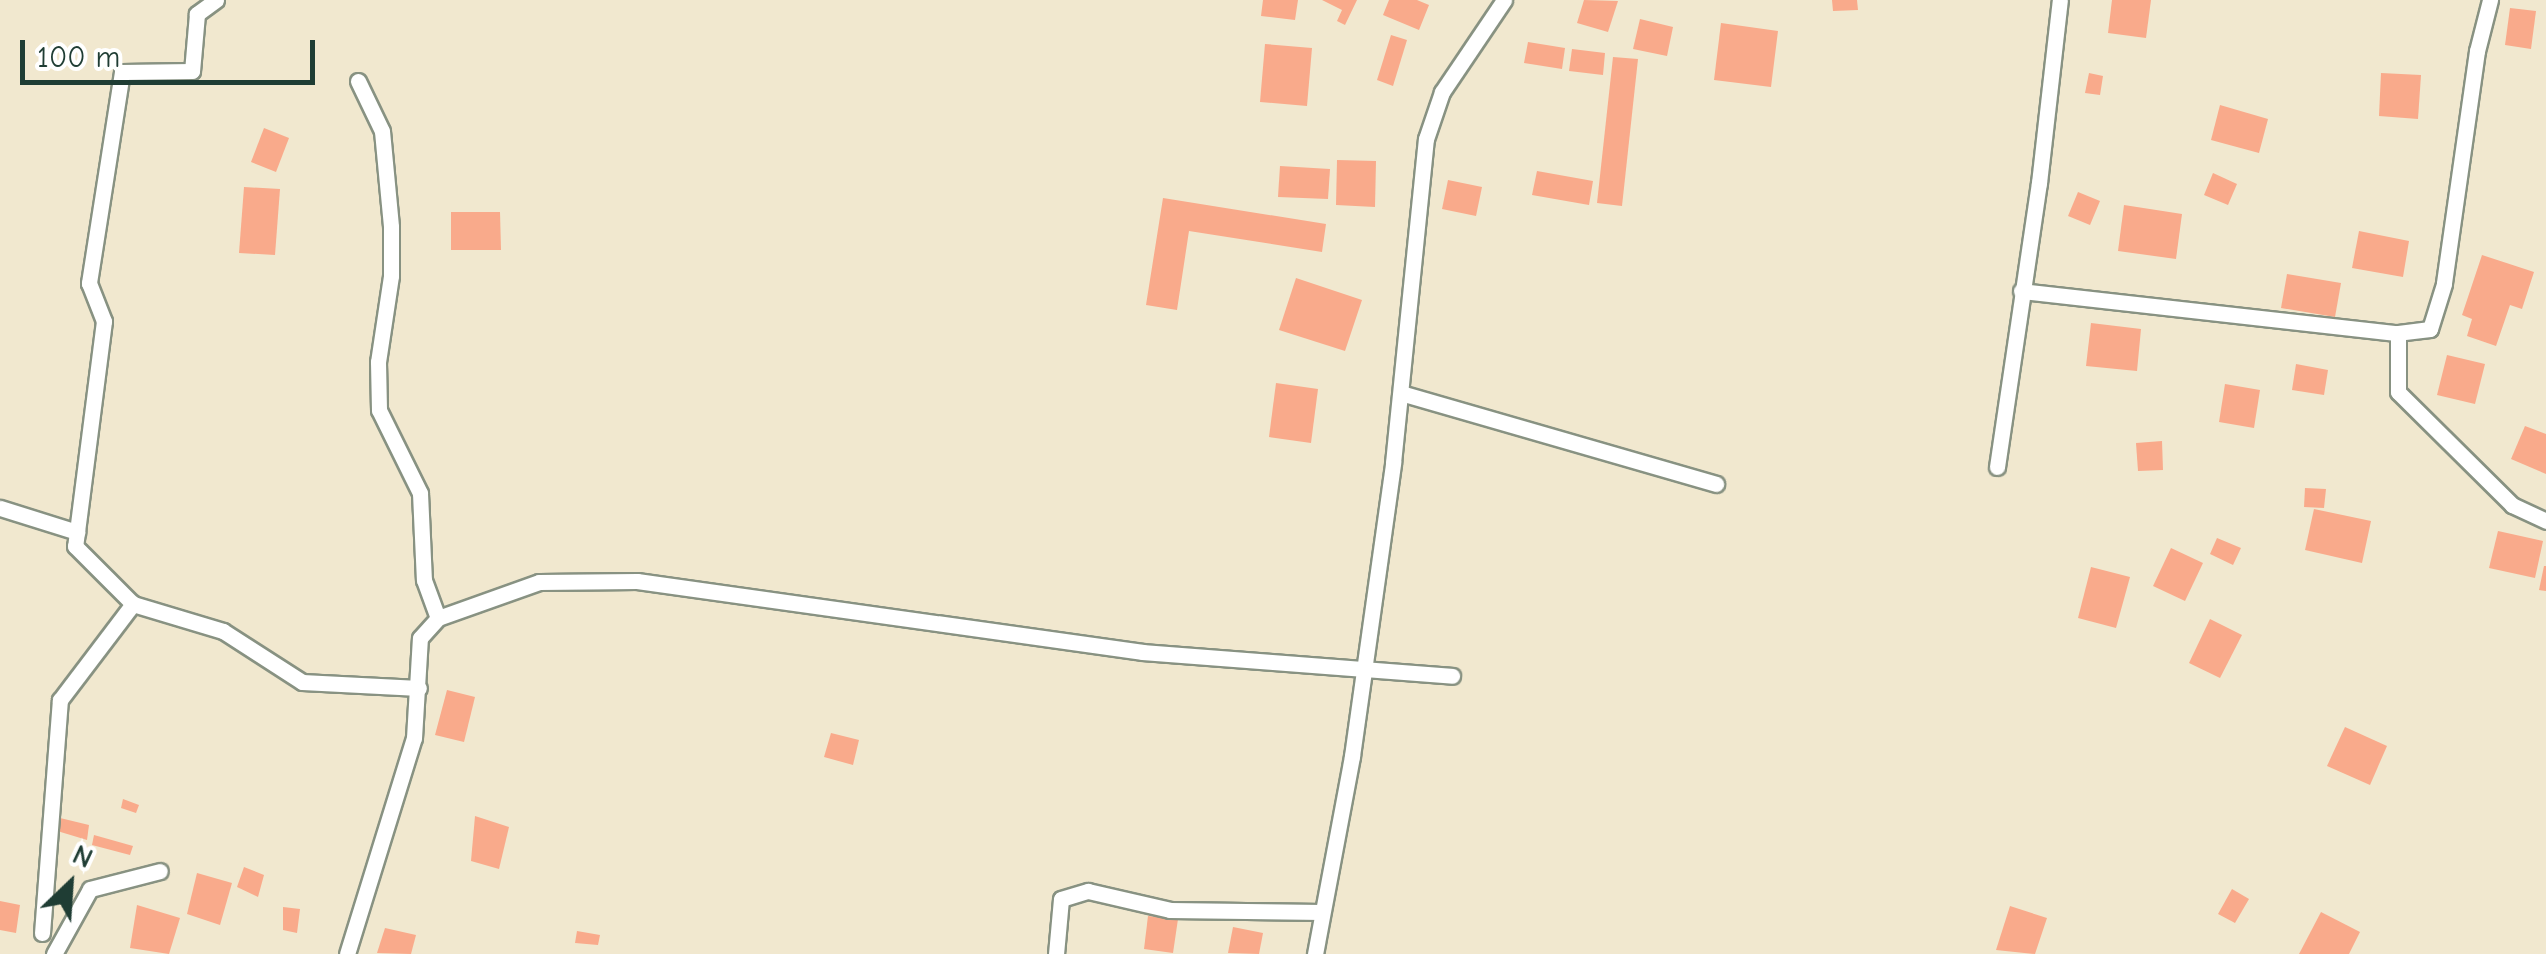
<!DOCTYPE html>
<style>
body{margin:0}
#map{position:relative;width:2546px;height:954px;overflow:hidden;background:#f1e8cf;font-family:"Comic Neue",sans-serif}
div>[style]{position:absolute}
[style*='--x']{left:calc(var(--x)*1px);top:calc(var(--y)*1px);width:calc(var(--w)*1px);rotate:calc(var(--a)*1deg)}
.building>*{inset:0;background:#f9aa8b}
.roads{filter:drop-shadow(2px 0 #889282) drop-shadow(-2px 0 #889282) drop-shadow(0 2px #889282) drop-shadow(0 -2px #889282)}
.minor>*{height:15px;margin:-7.5px;padding:0 7.5px;transform-origin:7.5px;border-radius:7.5px;background:#fff}
span{translate:-50% -50%;white-space:nowrap;text-align:center;line-height:1.15;-webkit-text-stroke:10px #fff;paint-order:stroke}
.north{position:absolute;left:20px;top:834px;width:100px;height:100px;-webkit-text-stroke:8px #fff;paint-order:stroke;rotate:25deg;font-size:28px;font-weight:700;line-height:40px;text-align:center;color:#1f3d34}
.north::after{content:'';display:block;margin:auto;width:35px;height:45px;background:#1f3d34;clip-path:polygon(50% 0,100% 100%,50% 72%,0 100%)}
.scale{position:absolute;left:20px;top:40px;width:295px;height:45px;box-sizing:border-box;border:5px solid #1f3d34;border-top:0;padding-left:12px;font-size:30px;line-height:35px;white-space:nowrap;color:#1f3d34;-webkit-text-stroke:8px #fff;paint-order:stroke}
</style>
<div id="map">
<div class="building">
<i style="clip-path:polygon(1263px 0,1298px 0,1295px 20px,1261px 16px)"></i>
<i style="clip-path:polygon(1322px 0,1357px 0,1345px 25px,1337px 21px,1342px 10px)"></i>
<i style="clip-path:polygon(1389px 0,1417px 0,1429px 5px,1419px 30px,1383px 15px)"></i>
<i style="clip-path:polygon(1584px 0,1618px 1px,1608px 32px,1577px 23px)"></i>
<i style="clip-path:polygon(1832px 0,1857px 0,1858px 10px,1833px 11px)"></i>
<i style="clip-path:polygon(2112px 0,2151px 0,2146px 38px,2108px 33px)"></i>
<i style="clip-path:polygon(2510px 8px,2536px 11px,2531px 49px,2505px 45px)"></i>
<i style="clip-path:polygon(1640px 19px,1673px 27px,1667px 56px,1633px 49px)"></i>
<i style="clip-path:polygon(1721px 23px,1778px 31px,1771px 87px,1714px 80px)"></i>
<i style="clip-path:polygon(1391px 35px,1407px 40px,1393px 86px,1377px 80px)"></i>
<i style="clip-path:polygon(1528px 42px,1565px 48px,1562px 69px,1524px 63px)"></i>
<i style="clip-path:polygon(1265px 44px,1312px 48px,1307px 106px,1260px 102px)"></i>
<i style="clip-path:polygon(1572px 49px,1605px 53px,1603px 75px,1569px 71px)"></i>
<i style="clip-path:polygon(1613px 57px,1638px 59px,1622px 206px,1597px 203px)"></i>
<i style="clip-path:polygon(2089px 73px,2103px 76px,2100px 95px,2085px 93px)"></i>
<i style="clip-path:polygon(2381px 73px,2421px 75px,2418px 119px,2379px 116px)"></i>
<i style="clip-path:polygon(2220px 105px,2268px 119px,2259px 153px,2211px 140px)"></i>
<i style="clip-path:polygon(264px 128px,289px 138px,276px 172px,251px 162px)"></i>
<i style="clip-path:polygon(1337px 160px,1376px 161px,1375px 207px,1336px 205px)"></i>
<i style="clip-path:polygon(1280px 166px,1330px 169px,1328px 199px,1278px 197px)"></i>
<i style="clip-path:polygon(1537px 171px,1593px 181px,1589px 205px,1532px 195px)"></i>
<i style="clip-path:polygon(2213px 173px,2237px 184px,2228px 205px,2204px 195px)"></i>
<i style="clip-path:polygon(1448px 180px,1482px 187px,1476px 216px,1442px 209px)"></i>
<i style="clip-path:polygon(244px 187px,280px 189px,275px 255px,239px 253px)"></i>
<i style="clip-path:polygon(2078px 192px,2100px 201px,2090px 225px,2068px 216px)"></i>
<i style="clip-path:polygon(1163px 198px,1326px 224px,1322px 252px,1189px 231px,1177px 310px,1146px 305px)"></i>
<i style="clip-path:polygon(2124px 205px,2182px 214px,2176px 259px,2118px 251px)"></i>
<i style="clip-path:polygon(451px 212px,500px 212px,501px 250px,451px 250px)"></i>
<i style="clip-path:polygon(2359px 231px,2409px 241px,2403px 277px,2352px 268px)"></i>
<i style="clip-path:polygon(2482px 255px,2534px 272px,2522px 309px,2510px 305px,2496px 346px,2467px 336px,2472px 319px,2462px 315px)"></i>
<i style="clip-path:polygon(2287px 274px,2341px 283px,2335px 317px,2281px 308px)"></i>
<i style="clip-path:polygon(1296px 278px,1362px 300px,1345px 351px,1279px 330px)"></i>
<i style="clip-path:polygon(2091px 323px,2141px 329px,2137px 371px,2086px 366px)"></i>
<i style="clip-path:polygon(2447px 355px,2485px 364px,2475px 404px,2437px 395px)"></i>
<i style="clip-path:polygon(2296px 364px,2328px 370px,2324px 395px,2292px 390px)"></i>
<i style="clip-path:polygon(1276px 383px,1318px 389px,1311px 443px,1269px 437px)"></i>
<i style="clip-path:polygon(2225px 384px,2260px 390px,2254px 428px,2219px 422px)"></i>
<i style="clip-path:polygon(2525px 426px,2546px 434px,2546px 474px,2511px 459px)"></i>
<i style="clip-path:polygon(2162px 441px,2163px 470px,2138px 471px,2136px 443px)"></i>
<i style="clip-path:polygon(2305px 488px,2326px 489px,2324px 508px,2304px 507px)"></i>
<i style="clip-path:polygon(2314px 509px,2371px 521px,2362px 563px,2305px 550px)"></i>
<i style="clip-path:polygon(2498px 531px,2543px 541px,2535px 578px,2489px 568px)"></i>
<i style="clip-path:polygon(2217px 538px,2241px 548px,2233px 565px,2210px 554px)"></i>
<i style="clip-path:polygon(2171px 548px,2203px 563px,2185px 601px,2153px 586px)"></i>
<i style="clip-path:polygon(2544px 566px,2546px 566px,2546px 591px,2539px 590px)"></i>
<i style="clip-path:polygon(2091px 567px,2130px 577px,2116px 628px,2078px 618px)"></i>
<i style="clip-path:polygon(2210px 619px,2242px 635px,2220px 678px,2189px 663px)"></i>
<i style="clip-path:polygon(447px 690px,475px 697px,464px 742px,435px 735px)"></i>
<i style="clip-path:polygon(2345px 727px,2387px 746px,2370px 785px,2327px 766px)"></i>
<i style="clip-path:polygon(831px 733px,859px 740px,853px 765px,824px 757px)"></i>
<i style="clip-path:polygon(123px 799px,139px 805px,136px 813px,121px 808px)"></i>
<i style="clip-path:polygon(475px 816px,509px 827px,499px 869px,471px 861px)"></i>
<i style="clip-path:polygon(56px 817px,89px 825px,87px 840px,54px 830px)"></i>
<i style="clip-path:polygon(94px 835px,133px 846px,130px 855px,92px 845px)"></i>
<i style="clip-path:polygon(244px 867px,264px 875px,258px 897px,237px 887px)"></i>
<i style="clip-path:polygon(197px 873px,232px 883px,220px 925px,187px 914px)"></i>
<i style="clip-path:polygon(2232px 889px,2249px 899px,2235px 923px,2218px 914px)"></i>
<i style="clip-path:polygon(0 901px,20px 905px,16px 933px,0 930px)"></i>
<i style="clip-path:polygon(137px 905px,180px 918px,169px 954px,130px 948px)"></i>
<i style="clip-path:polygon(2010px 906px,2047px 918px,2035px 954px,1996px 950px)"></i>
<i style="clip-path:polygon(283px 907px,300px 909px,297px 933px,283px 930px)"></i>
<i style="clip-path:polygon(2321px 912px,2360px 932px,2349px 954px,2299px 954px)"></i>
<i style="clip-path:polygon(1148px 916px,1178px 919px,1173px 953px,1144px 949px)"></i>
<i style="clip-path:polygon(1233px 927px,1263px 933px,1259px 954px,1228px 953px)"></i>
<i style="clip-path:polygon(385px 928px,416px 935px,411px 954px,377px 953px)"></i>
<i style="clip-path:polygon(577px 931px,600px 935px,598px 945px,575px 943px)"></i>
</div>
<div class="roads">
<div class="minor">
<i style="--x:216;--y:0;--w:24;--a:144"></i>
<i style="--x:197;--y:14;--w:57;--a:95"></i>
<i style="--x:192;--y:71;--w:70;--a:179.2"></i>
<i style="--x:122;--y:72;--w:214;--a:98.9"></i>
<i style="--x:89;--y:283;--w:41;--a:68.5"></i>
<i style="--x:104;--y:321;--w:227;--a:97.3"></i>
<i style="--x:75;--y:546;--w:82;--a:45"></i>
<i style="--x:133;--y:604;--w:94;--a:16.7"></i>
<i style="--x:223;--y:631;--w:94;--a:32.8"></i>
<i style="--x:302;--y:682;--w:117;--a:2.9"></i>
<i style="--x:2490;--y:0;--w:53;--a:104.3"></i>
<i style="--x:2477;--y:51;--w:235;--a:98.1"></i>
<i style="--x:2444;--y:284;--w:47;--a:107.3"></i>
<i style="--x:2430;--y:329;--w:32;--a:173"></i>
<i style="--x:2398;--y:333;--w:59;--a:90"></i>
<i style="--x:2398;--y:392;--w:161;--a:44.7"></i>
<i style="--x:2512;--y:505;--w:38;--a:25"></i>
<i style="--x:358;--y:81;--w:55;--a:64.4"></i>
<i style="--x:382;--y:131;--w:96;--a:84.6"></i>
<i style="--x:391;--y:227;--w:49;--a:90"></i>
<i style="--x:391;--y:276;--w:87;--a:98.6"></i>
<i style="--x:378;--y:362;--w:48;--a:88.8"></i>
<i style="--x:379;--y:410;--w:93;--a:63.7"></i>
<i style="--x:420;--y:493;--w:87;--a:87.4"></i>
<i style="--x:424;--y:580;--w:40;--a:69.8"></i>
<i style="--x:2021;--y:291;--w:379;--a:6.4"></i>
<i style="--x:1401;--y:393;--w:328;--a:16.1"></i>
<i style="--x:1997;--y:467;--w:287;--a:-81.6"></i>
<i style="--x:2039;--y:183;--w:184;--a:-83.5"></i>
<i style="--x:0;--y:508;--w:81;--a:17.3"></i>
<i style="--x:42;--y:933;--w:234;--a:-85.6"></i>
<i style="--x:60;--y:700;--w:121;--a:-52.8"></i>
<i style="--x:54;--y:954;--w:74;--a:-61"></i>
<i style="--x:90;--y:889;--w:72;--a:-14.4"></i>
<i style="--x:347;--y:954;--w:226;--a:-72.8"></i>
<i style="--x:414;--y:738;--w:100;--a:-86.6"></i>
<i style="--x:420;--y:638;--w:27;--a:-48"></i>
<i style="--x:438;--y:618;--w:107;--a:-19.6"></i>
<i style="--x:539;--y:582;--w:98;--a:-0.6"></i>
<i style="--x:637;--y:581;--w:511;--a:7.99"></i>
<i style="--x:1143;--y:652;--w:310;--a:4.4"></i>
<i style="--x:1056;--y:954;--w:55;--a:-84.8"></i>
<i style="--x:1061;--y:899;--w:28;--a:-17"></i>
<i style="--x:1088;--y:891;--w:84;--a:13"></i>
<i style="--x:1170;--y:910;--w:152;--a:0.8"></i>
<i style="--x:1315;--y:954;--w:201;--a:-79.4"></i>
<i style="--x:1352;--y:756;--w:296;--a:-82"></i>
<i style="--x:1393;--y:463;--w:326;--a:-84.2"></i>
<i style="--x:1426;--y:139;--w:50;--a:-71.2"></i>
<i style="--x:1442;--y:92;--w:111;--a:-56"></i>
</div>
</div>
<div class="north">N</div>
<div class="scale">100 m</div>
</div>
